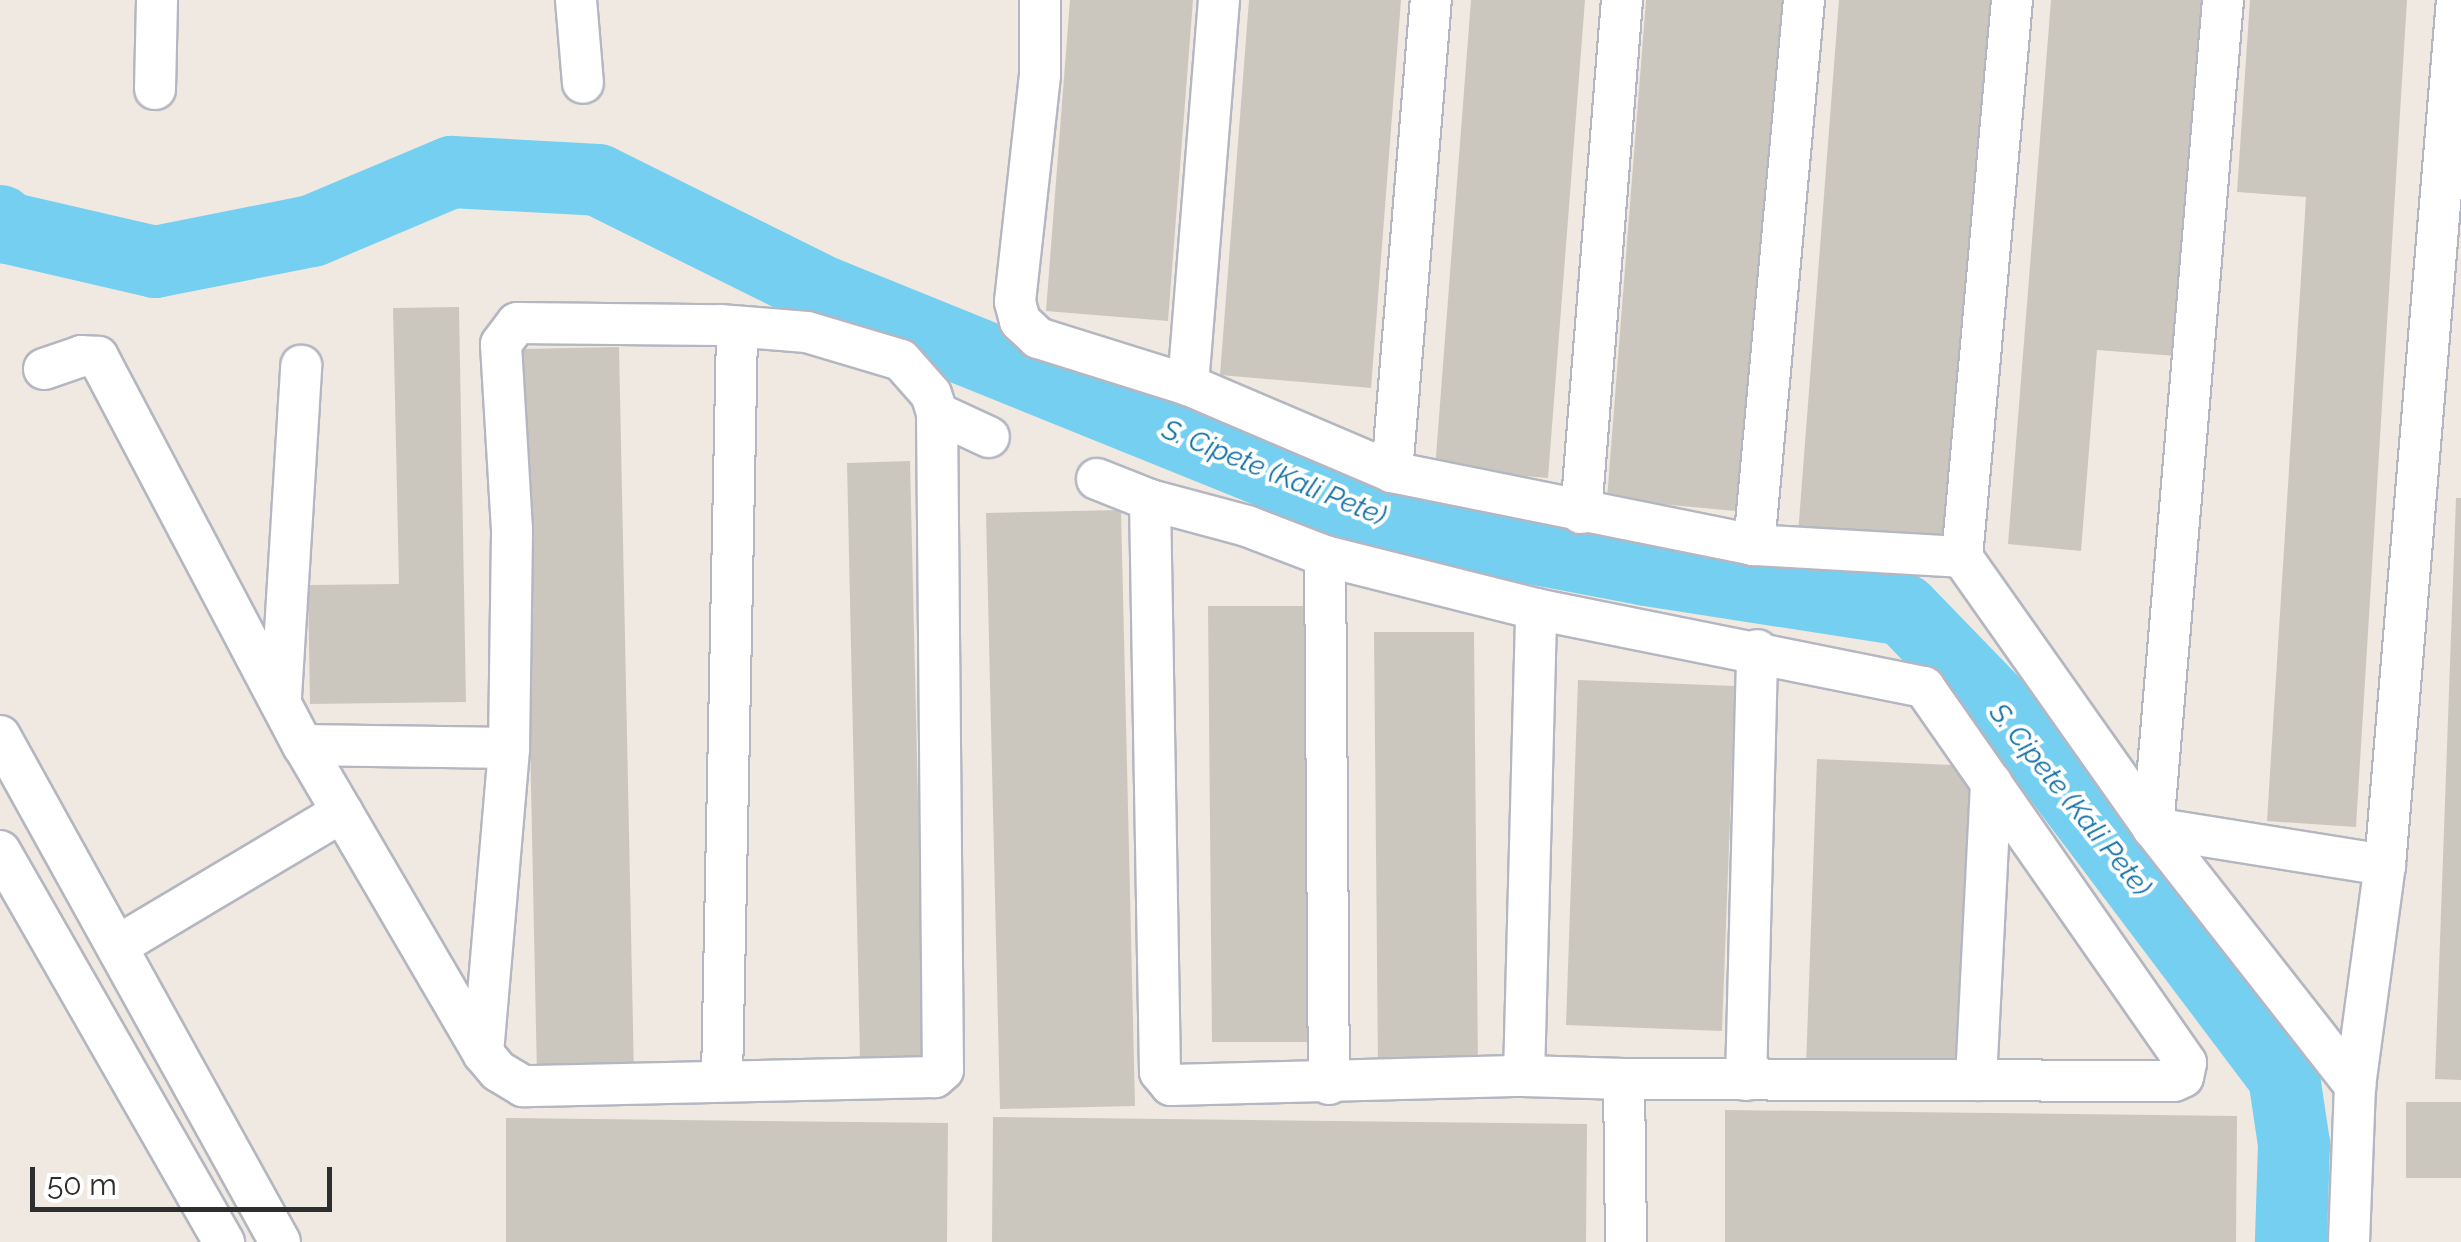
<!DOCTYPE html>
<style>
body{margin:0}
#map{position:relative;width:2461px;height:1242px;overflow:hidden;background:#efe9e1;font-family:Raleway,sans-serif}
div>[style]{position:absolute}
[style*='--x']{left:calc(var(--x)*1px);top:calc(var(--y)*1px);width:calc(var(--w)*1px);rotate:calc(var(--a)*1deg)}
.river>*{height:72px;margin:-36px;padding:0 36px;transform-origin:36px;border-radius:36px;background:#75cff0}
.building>*{inset:0;background:#cbc7bf}
.roads{filter:drop-shadow(2px 0 #b4b7c1) drop-shadow(-2px 0 #b4b7c1) drop-shadow(0 2px #b4b7c1) drop-shadow(0 -2px #b4b7c1)}
.minor>*{height:40px;margin:-20px;padding:0 20px;transform-origin:20px;border-radius:20px;background:#fff}
span{translate:-50% -50%;white-space:nowrap;text-align:center;line-height:1.15;-webkit-text-stroke:8px #fff;paint-order:stroke}
.water-label{font-size:28px;color:#0d6fa3;font-style:italic}
.scale{position:absolute;left:30px;top:1167px;width:302px;height:45px;box-sizing:border-box;border:5px solid #2e2e2e;border-top:0;padding-left:12px;font-size:30px;line-height:35px;white-space:nowrap;color:#2e2e2e;-webkit-text-stroke:8px #fff;paint-order:stroke}
</style>
<div id="map">
<div class="river">
<i style="--x:0;--y:221;--w:11;--a:41"></i>
<i style="--x:8;--y:228;--w:151;--a:13"></i>
<i style="--x:155;--y:262;--w:160;--a:-11.2"></i>
<i style="--x:312;--y:231;--w:152;--a:-22.9"></i>
<i style="--x:452;--y:172;--w:146;--a:3.1"></i>
<i style="--x:598;--y:180;--w:254;--a:26.4"></i>
<i style="--x:826;--y:293;--w:608;--a:22.01"></i>
<i style="--x:1390;--y:521;--w:261;--a:10.8"></i>
<i style="--x:1646;--y:570;--w:261;--a:8.8"></i>
<i style="--x:1904;--y:610;--w:182;--a:45.9"></i>
<i style="--x:2031;--y:741;--w:421;--a:53"></i>
<i style="--x:2284;--y:1077;--w:68;--a:81.5"></i>
<i style="--x:2294;--y:1144;--w:98;--a:91.8"></i>
</div>
<div class="building">
<i style="clip-path:polygon(1070px 0,1193px 0,1168px 321px,1046px 311px)"></i>
<i style="clip-path:polygon(1249px 0,1401px 0,1371px 388px,1220px 375px)"></i>
<i style="clip-path:polygon(1471px 0,1585px 0,1548px 478px,1435px 469px)"></i>
<i style="clip-path:polygon(1646px 0,1785px 0,1746px 512px,1607px 499px)"></i>
<i style="clip-path:polygon(1839px 0,1992px 0,1950px 547px,1798px 534px)"></i>
<i style="clip-path:polygon(2051px 0,2203px 0,2176px 356px,2097px 350px,2081px 551px,2008px 544px)"></i>
<i style="clip-path:polygon(2250px 0,2407px 0,2356px 827px,2267px 821px,2306px 197px,2237px 192px)"></i>
<i style="clip-path:polygon(459px 307px,466px 702px,310px 704px,308px 585px,399px 584px,393px 308px)"></i>
<i style="clip-path:polygon(619px 347px,634px 1076px,537px 1077px,522px 349px)"></i>
<i style="clip-path:polygon(910px 461px,924px 1057px,860px 1058px,847px 463px)"></i>
<i style="clip-path:polygon(2456px 498px,2461px 498px,2461px 1080px,2435px 1079px)"></i>
<i style="clip-path:polygon(1121px 510px,1135px 1106px,1000px 1109px,986px 513px)"></i>
<i style="clip-path:polygon(1208px 606px,1309px 606px,1312px 1042px,1212px 1042px)"></i>
<i style="clip-path:polygon(1374px 632px,1474px 632px,1478px 1068px,1378px 1068px)"></i>
<i style="clip-path:polygon(1578px 680px,1735px 686px,1722px 1031px,1566px 1025px)"></i>
<i style="clip-path:polygon(1817px 759px,1974px 766px,1963px 1074px,1806px 1067px)"></i>
<i style="clip-path:polygon(2406px 1102px,2461px 1102px,2461px 1178px,2406px 1178px)"></i>
<i style="clip-path:polygon(1725px 1110px,2237px 1116px,2236px 1242px,1725px 1242px)"></i>
<i style="clip-path:polygon(993px 1117px,1587px 1124px,1586px 1242px,992px 1242px)"></i>
<i style="clip-path:polygon(506px 1118px,948px 1123px,947px 1242px,506px 1242px)"></i>
</div>
<div class="roads">
<div class="minor">
<i style="--x:576;--y:0;--w:83;--a:85.2"></i>
<i style="--x:1040;--y:0;--w:75;--a:90"></i>
<i style="--x:1040;--y:75;--w:228;--a:96.3"></i>
<i style="--x:1015;--y:302;--w:20;--a:75"></i>
<i style="--x:1020;--y:321;--w:25;--a:43"></i>
<i style="--x:1038;--y:338;--w:157;--a:17.4"></i>
<i style="--x:1188;--y:385;--w:222;--a:23.1"></i>
<i style="--x:1392;--y:472;--w:369;--a:11.4"></i>
<i style="--x:1754;--y:545;--w:208;--a:3.3"></i>
<i style="--x:1962;--y:557;--w:332;--a:54.8"></i>
<i style="--x:2153;--y:828;--w:328;--a:51.9"></i>
<i style="--x:2223;--y:0;--w:831;--a:94.83"></i>
<i style="--x:2153;--y:828;--w:235;--a:9.1"></i>
<i style="--x:155;--y:89;--w:89;--a:-88.7"></i>
<i style="--x:517;--y:323;--w:203;--a:0.6"></i>
<i style="--x:720;--y:325;--w:87;--a:4.6"></i>
<i style="--x:807;--y:332;--w:98;--a:16.6"></i>
<i style="--x:901;--y:360;--w:45;--a:48.6"></i>
<i style="--x:931;--y:394;--w:20;--a:72"></i>
<i style="--x:937;--y:413;--w:657;--a:89.48"></i>
<i style="--x:943;--y:1070;--w:11;--a:139"></i>
<i style="--x:935;--y:1077;--w:412;--a:178.7"></i>
<i style="--x:523;--y:1086;--w:29;--a:-149"></i>
<i style="--x:498;--y:1071;--w:23;--a:-130"></i>
<i style="--x:483;--y:1053;--w:306;--a:-85.1"></i>
<i style="--x:509;--y:748;--w:218;--a:-89.2"></i>
<i style="--x:512;--y:530;--w:186;--a:-93.4"></i>
<i style="--x:501;--y:344;--w:26;--a:-53"></i>
<i style="--x:44;--y:369;--w:39;--a:-19"></i>
<i style="--x:81;--y:356;--w:17;--a:3"></i>
<i style="--x:98;--y:357;--w:439;--a:62.2"></i>
<i style="--x:303;--y:745;--w:357;--a:59.7"></i>
<i style="--x:1188;--y:385;--w:386;--a:-85.4"></i>
<i style="--x:937;--y:413;--w:57;--a:24.8"></i>
<i style="--x:1392;--y:472;--w:474;--a:-85.3"></i>
<i style="--x:1097;--y:479;--w:57;--a:21.6"></i>
<i style="--x:1150;--y:500;--w:572;--a:89"></i>
<i style="--x:1160;--y:1072;--w:17;--a:50"></i>
<i style="--x:1171;--y:1085;--w:353;--a:-1.5"></i>
<i style="--x:1524;--y:1076;--w:100;--a:1.7"></i>
<i style="--x:1150;--y:500;--w:100;--a:15"></i>
<i style="--x:1247;--y:526;--w:84;--a:21"></i>
<i style="--x:1325;--y:556;--w:218;--a:14.1"></i>
<i style="--x:1536;--y:609;--w:396;--a:11.4"></i>
<i style="--x:1924;--y:687;--w:458;--a:55.1"></i>
<i style="--x:2186;--y:1063;--w:14;--a:102"></i>
<i style="--x:2183;--y:1077;--w:10;--a:156"></i>
<i style="--x:2174;--y:1081;--w:550;--a:-179.79"></i>
<i style="--x:1624;--y:1079;--w:163;--a:89.3"></i>
<i style="--x:1581;--y:513;--w:515;--a:-85.43"></i>
<i style="--x:1754;--y:545;--w:547;--a:-84.76"></i>
<i style="--x:1325;--y:556;--w:528;--a:89.57"></i>
<i style="--x:1962;--y:557;--w:559;--a:-84.87"></i>
<i style="--x:281;--y:697;--w:332;--a:-86.5"></i>
<i style="--x:0;--y:736;--w:578;--a:61.04"></i>
<i style="--x:303;--y:745;--w:206;--a:0.8"></i>
<i style="--x:0;--y:851;--w:451;--a:60.2"></i>
<i style="--x:119;--y:945;--w:260;--a:-30.8"></i>
<i style="--x:1524;--y:1076;--w:467;--a:-88.5"></i>
<i style="--x:722;--y:1079;--w:750;--a:-88.85"></i>
<i style="--x:1746;--y:1080;--w:430;--a:-88.5"></i>
<i style="--x:1976;--y:1080;--w:298;--a:-87.1"></i>
<i style="--x:2349;--y:1242;--w:156;--a:-87.8"></i>
<i style="--x:2355;--y:1086;--w:223;--a:-82.3"></i>
<i style="--x:2385;--y:865;--w:868;--a:-85.24"></i>
</div>
</div>
<div class="water-label">
<span style="left:1274px;top:473px;rotate:22deg">S. Cipete (Kali Pete)</span>
<span style="left:2070px;top:800px;rotate:51deg">S. Cipete (Kali Pete)</span>
</div>
<div class="scale">50 m</div>
</div>
